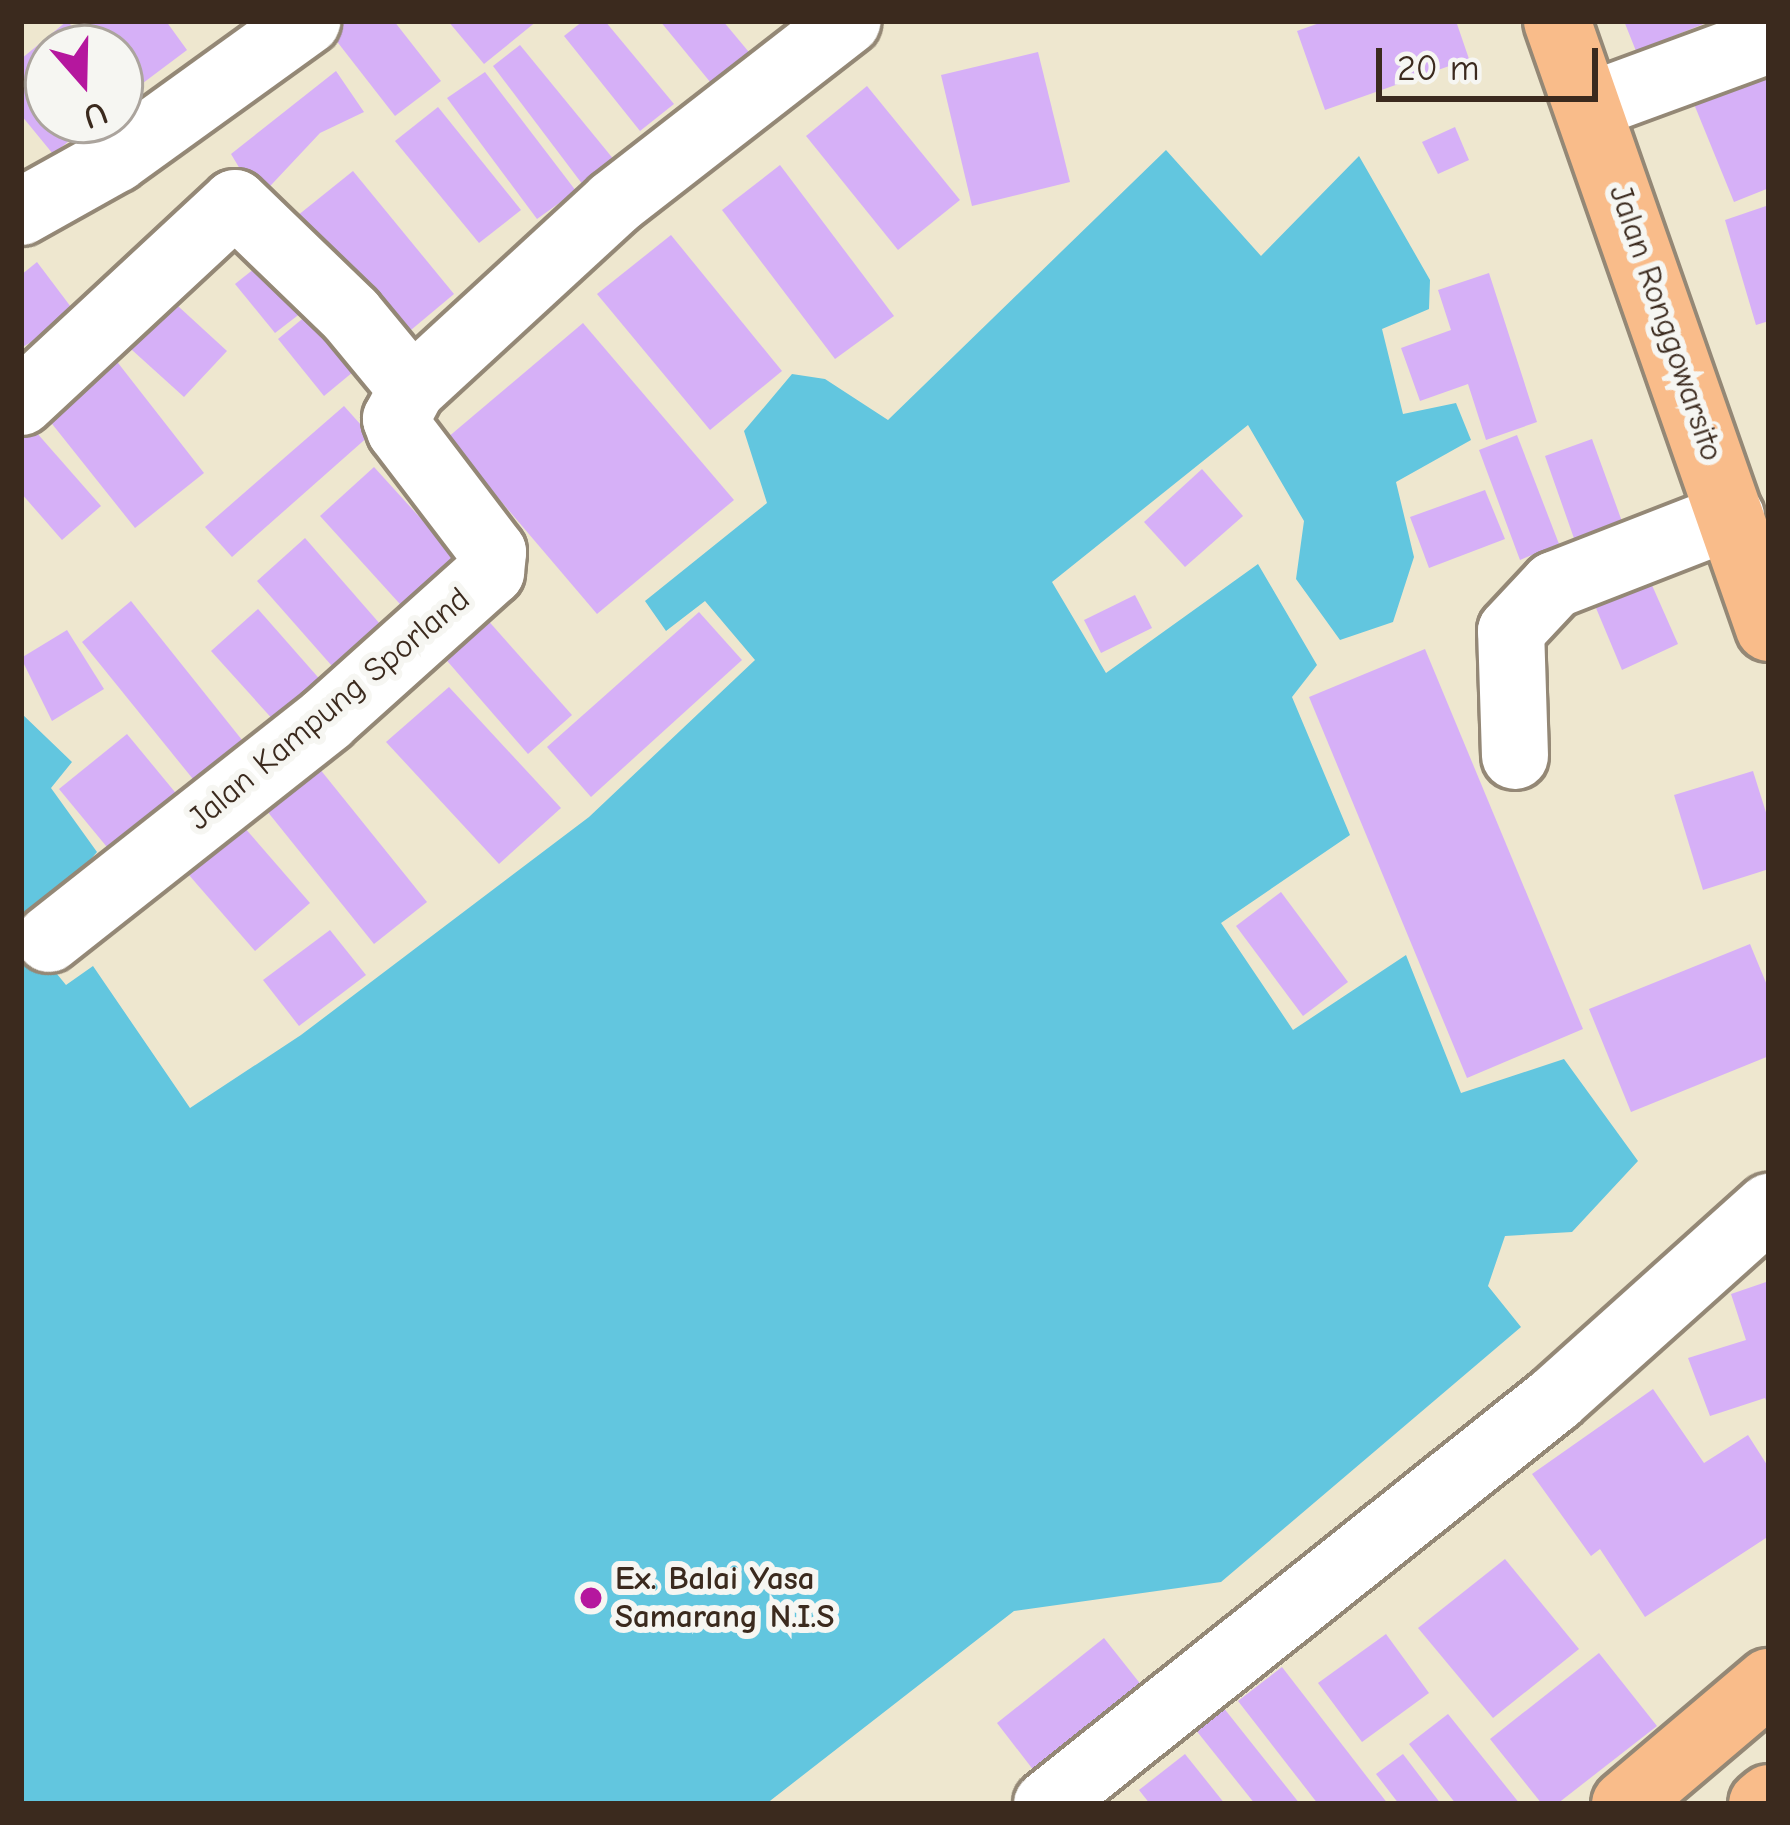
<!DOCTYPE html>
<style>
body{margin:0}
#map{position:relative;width:1790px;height:1825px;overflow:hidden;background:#eee7cf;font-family:"Comic Neue",sans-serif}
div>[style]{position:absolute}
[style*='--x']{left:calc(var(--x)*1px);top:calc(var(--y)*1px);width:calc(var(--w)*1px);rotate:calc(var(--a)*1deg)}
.water>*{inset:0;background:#62c6df}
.building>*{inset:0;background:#d6b0f7}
.roads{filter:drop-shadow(3px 0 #948876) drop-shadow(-3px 0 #948876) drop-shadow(0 3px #948876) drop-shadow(0 -3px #948876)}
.minor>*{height:66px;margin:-33px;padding:0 33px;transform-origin:33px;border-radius:33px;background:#fff}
.major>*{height:66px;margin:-33px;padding:0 33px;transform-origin:33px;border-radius:33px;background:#f9bc8a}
.highway>*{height:66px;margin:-33px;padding:0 33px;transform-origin:33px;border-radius:33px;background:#f9bc8a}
.dots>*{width:33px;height:33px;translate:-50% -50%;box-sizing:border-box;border:6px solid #f6f6f2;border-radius:50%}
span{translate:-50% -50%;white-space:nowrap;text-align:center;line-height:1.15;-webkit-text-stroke:12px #f6f6f2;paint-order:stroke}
.street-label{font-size:33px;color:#3b2a1e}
.poi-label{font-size:33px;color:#3b2a1e;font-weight:700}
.left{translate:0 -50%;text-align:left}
.frame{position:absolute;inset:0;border:24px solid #3b2a1e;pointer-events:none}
.north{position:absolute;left:24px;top:24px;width:120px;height:120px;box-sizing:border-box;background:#f6f6f2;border:3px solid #aba49d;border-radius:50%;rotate:160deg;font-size:33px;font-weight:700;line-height:48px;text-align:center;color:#3b2a1e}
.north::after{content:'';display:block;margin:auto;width:42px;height:54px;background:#b5179e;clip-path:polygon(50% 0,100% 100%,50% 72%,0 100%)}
.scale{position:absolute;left:1376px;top:48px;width:222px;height:54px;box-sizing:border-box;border:6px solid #3b2a1e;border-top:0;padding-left:15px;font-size:36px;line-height:42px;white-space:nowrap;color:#3b2a1e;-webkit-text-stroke:9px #f6f6f2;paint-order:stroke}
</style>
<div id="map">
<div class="water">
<i style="clip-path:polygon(1166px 150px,1261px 256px,1359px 156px,1430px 280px,1429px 309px,1382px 329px,1403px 414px,1456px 403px,1471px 440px,1396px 482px,1414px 557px,1393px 622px,1340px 640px,1296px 579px,1304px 521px,1248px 425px,1052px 582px,1106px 673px,1258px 564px,1317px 665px,1292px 697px,1350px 835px,1221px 923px,1293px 1030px,1406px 955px,1461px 1093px,1564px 1059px,1638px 1161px,1572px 1232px,1505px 1236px,1488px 1286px,1521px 1327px,1221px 1582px,1014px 1611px,766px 1804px,21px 1804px,21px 713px,72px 762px,51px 788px,97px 852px,25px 935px,66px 985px,93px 966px,190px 1108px,301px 1035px,589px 817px,755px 660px,705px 601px,666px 631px,645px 601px,767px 503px,744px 431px,792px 374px,825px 379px,888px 420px)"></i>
</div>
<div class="building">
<i style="clip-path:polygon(67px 21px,93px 48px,48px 48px,48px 120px,95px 120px,53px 154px,21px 115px,21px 59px)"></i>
<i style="clip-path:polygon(85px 21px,166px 21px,187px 50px,135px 89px,120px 68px,120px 48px,105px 48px)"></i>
<i style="clip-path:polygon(321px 21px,394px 21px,441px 81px,395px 116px)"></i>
<i style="clip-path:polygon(448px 21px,537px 21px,484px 64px)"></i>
<i style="clip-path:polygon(583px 21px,605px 21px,674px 104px,640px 131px,564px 36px)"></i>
<i style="clip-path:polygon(660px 21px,723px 21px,758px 63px,720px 94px)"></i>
<i style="clip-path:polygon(1325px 21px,1456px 21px,1469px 59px,1325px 110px,1297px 31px)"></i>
<i style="clip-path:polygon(1624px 21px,1711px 21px,1636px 51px)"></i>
<i style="clip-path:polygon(520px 45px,615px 161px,583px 185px,493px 66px)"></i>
<i style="clip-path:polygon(1769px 48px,1769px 188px,1734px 202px,1685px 82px)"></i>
<i style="clip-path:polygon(1038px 52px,1070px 182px,972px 206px,941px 75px)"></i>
<i style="clip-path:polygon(336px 71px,364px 112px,320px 133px,258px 199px,231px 154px)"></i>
<i style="clip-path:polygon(485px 72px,576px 191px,537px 219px,447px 98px)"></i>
<i style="clip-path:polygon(867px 86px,960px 200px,898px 250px,806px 136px)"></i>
<i style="clip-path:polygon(438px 107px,521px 210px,479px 243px,395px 141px)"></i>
<i style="clip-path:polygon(1455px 127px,1469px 160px,1438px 174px,1422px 142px)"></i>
<i style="clip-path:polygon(780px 165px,894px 316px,835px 359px,722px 210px)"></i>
<i style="clip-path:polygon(353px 171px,454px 294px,399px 340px,297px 216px)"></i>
<i style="clip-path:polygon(1769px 205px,1769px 321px,1756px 325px,1725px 220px)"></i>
<i style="clip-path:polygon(671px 235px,782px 371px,710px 430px,597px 294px)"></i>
<i style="clip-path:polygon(270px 256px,310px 306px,275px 333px,235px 284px)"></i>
<i style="clip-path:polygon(37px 262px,77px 315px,21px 348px,21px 275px)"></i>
<i style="clip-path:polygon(1489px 273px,1537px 422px,1486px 440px,1468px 384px,1420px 401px,1401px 348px,1451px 330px,1438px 290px)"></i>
<i style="clip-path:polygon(154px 284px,227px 351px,184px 397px,111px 331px)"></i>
<i style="clip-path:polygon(307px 315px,353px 372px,324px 396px,278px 339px)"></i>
<i style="clip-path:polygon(583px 323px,734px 500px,597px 614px,447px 438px)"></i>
<i style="clip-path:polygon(104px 345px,204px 473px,135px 528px,33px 400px)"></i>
<i style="clip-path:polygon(344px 406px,370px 435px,232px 557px,205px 527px)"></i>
<i style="clip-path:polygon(29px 424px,101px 506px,62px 540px,21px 493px,21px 431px)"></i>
<i style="clip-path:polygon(1517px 435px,1559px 544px,1520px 560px,1479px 450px)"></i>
<i style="clip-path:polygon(1592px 439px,1624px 527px,1576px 544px,1545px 456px)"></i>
<i style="clip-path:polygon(374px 467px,464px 566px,409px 614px,320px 516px)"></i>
<i style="clip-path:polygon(1202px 469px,1243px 516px,1185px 567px,1144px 522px)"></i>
<i style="clip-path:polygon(1485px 490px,1505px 539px,1429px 568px,1410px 517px)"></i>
<i style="clip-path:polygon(305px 538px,387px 632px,339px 674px,257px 581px)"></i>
<i style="clip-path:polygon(1651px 583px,1678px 644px,1622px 670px,1596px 608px)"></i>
<i style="clip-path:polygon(1135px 595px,1152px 628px,1101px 653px,1084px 620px)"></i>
<i style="clip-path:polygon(131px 601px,250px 750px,201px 789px,82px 642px)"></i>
<i style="clip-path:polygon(258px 609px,331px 692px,285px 733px,211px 651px)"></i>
<i style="clip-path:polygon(699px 612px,742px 660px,591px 797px,547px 747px)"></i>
<i style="clip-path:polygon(485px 617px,572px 715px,528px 754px,442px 655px)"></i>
<i style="clip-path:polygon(67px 630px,104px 689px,52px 721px,21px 658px)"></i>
<i style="clip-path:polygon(1425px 649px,1583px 1029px,1467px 1078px,1309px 697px)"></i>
<i style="clip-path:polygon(449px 687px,561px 808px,499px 864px,386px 742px)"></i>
<i style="clip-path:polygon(127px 734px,184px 803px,116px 858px,59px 789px)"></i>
<i style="clip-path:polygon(319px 768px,427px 902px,374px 944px,267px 811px)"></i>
<i style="clip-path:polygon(1753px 771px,1769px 822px,1769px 869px,1703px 890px,1674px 795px)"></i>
<i style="clip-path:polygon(237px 819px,310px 903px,255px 951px,182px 867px)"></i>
<i style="clip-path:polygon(1281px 892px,1348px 982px,1303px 1016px,1236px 926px)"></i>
<i style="clip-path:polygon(330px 930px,366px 975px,299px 1026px,263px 980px)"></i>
<i style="clip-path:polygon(1750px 944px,1769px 990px,1769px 1056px,1631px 1112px,1589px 1009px)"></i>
<i style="clip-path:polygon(1769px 1281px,1769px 1408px,1765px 1398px,1710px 1416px,1688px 1358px,1746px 1340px,1731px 1294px)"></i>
<i style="clip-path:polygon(1653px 1389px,1704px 1463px,1748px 1435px,1769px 1468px,1769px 1536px,1645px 1617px,1600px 1549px,1591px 1556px,1532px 1474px)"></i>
<i style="clip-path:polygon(1505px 1559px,1579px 1649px,1493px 1718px,1418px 1628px)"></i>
<i style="clip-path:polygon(1386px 1634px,1429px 1693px,1362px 1742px,1318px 1683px)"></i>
<i style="clip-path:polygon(1104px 1638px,1146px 1691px,1038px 1776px,997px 1723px)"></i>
<i style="clip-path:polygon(1599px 1653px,1657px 1726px,1557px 1804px,1542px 1804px,1490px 1739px)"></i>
<i style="clip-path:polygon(1282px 1667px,1388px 1804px,1318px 1804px,1238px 1701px)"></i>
<i style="clip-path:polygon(1219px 1702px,1300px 1804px,1255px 1804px,1191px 1724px)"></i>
<i style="clip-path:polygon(1448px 1714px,1520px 1804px,1456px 1804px,1409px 1744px)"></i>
<i style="clip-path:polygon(1185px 1754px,1225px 1804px,1150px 1804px,1139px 1790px)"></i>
<i style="clip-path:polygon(1403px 1754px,1441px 1804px,1399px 1804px,1376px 1774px)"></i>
</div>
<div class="roads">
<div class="minor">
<i style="--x:1592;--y:105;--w:189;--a:-20.2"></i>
<i style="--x:21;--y:212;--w:109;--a:-29.2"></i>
<i style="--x:116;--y:159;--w:236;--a:-35.8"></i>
<i style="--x:21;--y:402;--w:292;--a:-42.9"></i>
<i style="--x:235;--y:203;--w:161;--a:44"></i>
<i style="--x:351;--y:315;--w:96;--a:50.5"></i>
<i style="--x:1515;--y:756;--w:125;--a:-91.8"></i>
<i style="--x:1511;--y:631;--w:63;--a:-46.9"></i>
<i style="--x:1554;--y:585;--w:190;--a:-21.3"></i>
<i style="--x:49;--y:939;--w:353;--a:-38.3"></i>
<i style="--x:326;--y:720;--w:222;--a:-41.9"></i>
<i style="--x:491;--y:572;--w:20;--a:-84"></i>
<i style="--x:493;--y:552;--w:153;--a:-127.3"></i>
<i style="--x:400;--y:430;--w:12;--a:-110"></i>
<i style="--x:396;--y:419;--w:34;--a:-62"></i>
<i style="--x:412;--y:389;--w:275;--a:-42.6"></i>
<i style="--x:614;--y:203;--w:296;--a:-37.9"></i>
<i style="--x:1047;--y:1804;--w:650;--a:-38.56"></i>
<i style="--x:1555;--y:1399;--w:288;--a:-41.9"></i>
</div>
<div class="major">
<i style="--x:1557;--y:21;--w:643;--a:70.75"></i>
</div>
<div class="highway">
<i style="--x:1625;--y:1804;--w:189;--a:-40.3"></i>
<i style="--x:1762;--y:1804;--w:9;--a:-41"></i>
</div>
</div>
<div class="dots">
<i style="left:591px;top:1598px;background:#b5179e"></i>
</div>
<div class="street-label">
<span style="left:1666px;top:323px;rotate:71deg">Jalan Ronggowarsito</span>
<span style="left:329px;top:709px;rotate:-40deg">Jalan Kampung Sporland</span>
</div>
<div class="poi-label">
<span class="left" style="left:615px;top:1598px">Ex. Balai Yasa<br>Samarang N.I.S</span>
</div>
<div class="frame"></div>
<div class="north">U</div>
<div class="scale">20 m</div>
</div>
